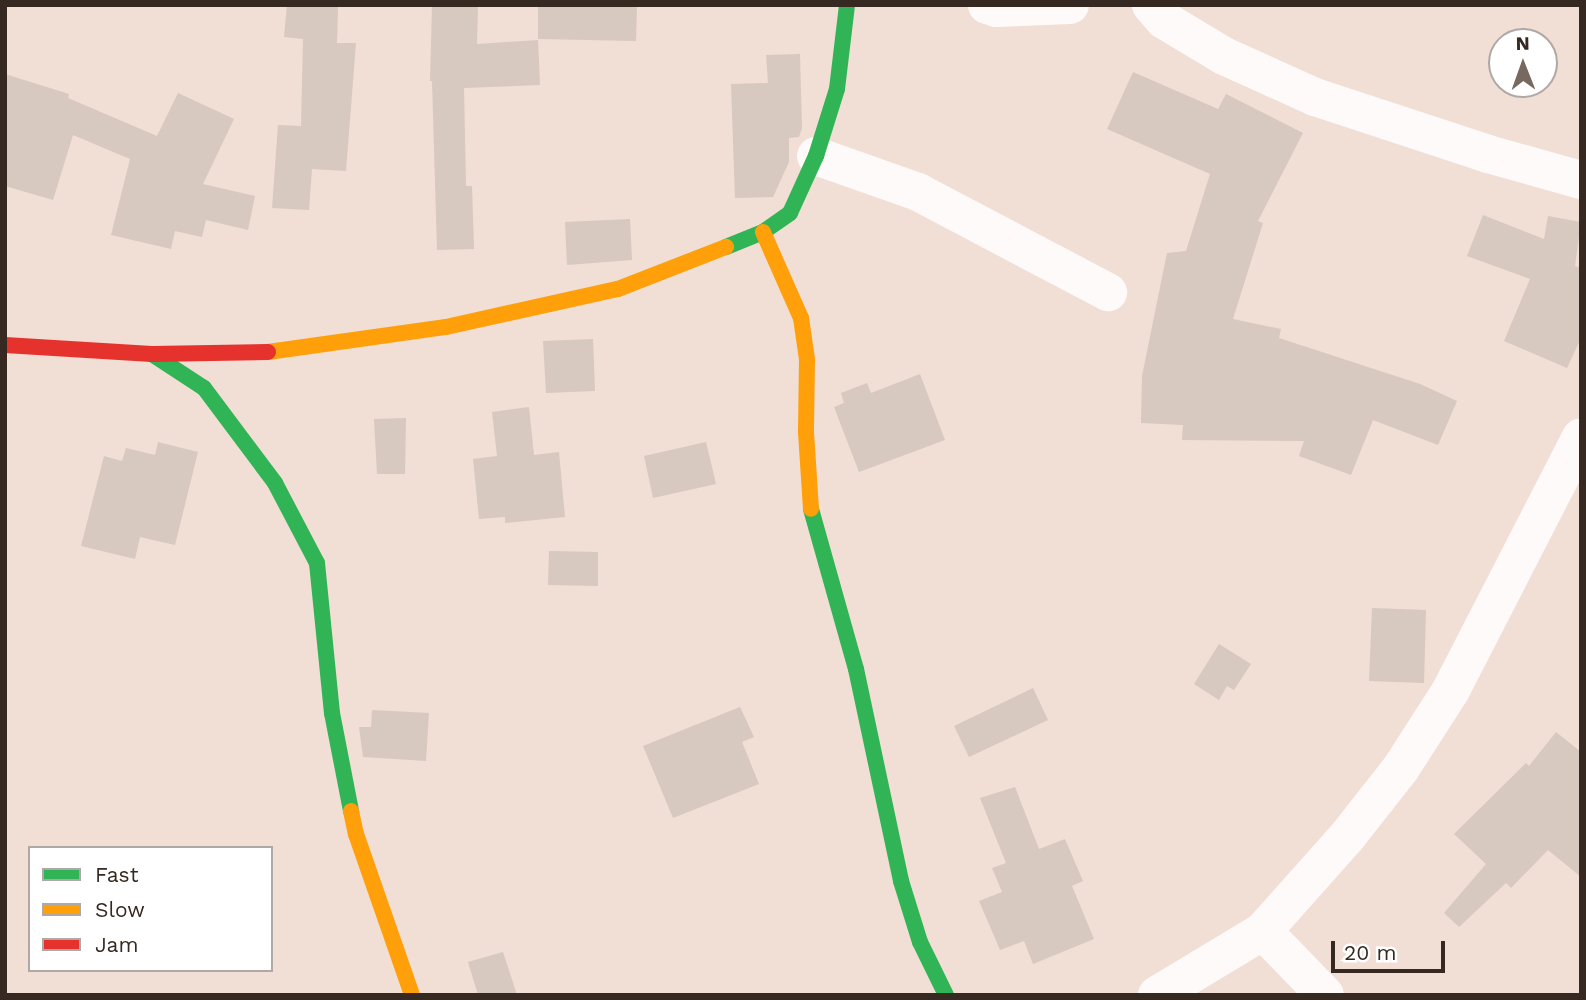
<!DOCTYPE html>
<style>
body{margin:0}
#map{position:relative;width:1586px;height:1000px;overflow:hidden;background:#f1ded5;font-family:"Work Sans",sans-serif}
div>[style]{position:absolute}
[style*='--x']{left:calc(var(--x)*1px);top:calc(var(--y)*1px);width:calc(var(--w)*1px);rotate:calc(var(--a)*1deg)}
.building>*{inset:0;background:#d7c8c0}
.street>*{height:38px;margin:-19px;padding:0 19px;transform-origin:19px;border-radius:19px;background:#fdfaf9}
.fast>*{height:16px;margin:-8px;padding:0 8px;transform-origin:8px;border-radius:8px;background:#30b455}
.slow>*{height:16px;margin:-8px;padding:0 8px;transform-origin:8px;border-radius:8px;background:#ff9f0a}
.jam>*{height:16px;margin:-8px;padding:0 8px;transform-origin:8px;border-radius:8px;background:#e5322d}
span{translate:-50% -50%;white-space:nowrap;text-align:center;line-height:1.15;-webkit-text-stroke:5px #fff;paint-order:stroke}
.frame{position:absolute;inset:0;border:7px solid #352921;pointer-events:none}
.legend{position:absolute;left:28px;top:846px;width:245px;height:126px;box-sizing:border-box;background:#fff;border:2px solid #aea9a6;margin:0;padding:9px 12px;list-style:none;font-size:21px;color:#352921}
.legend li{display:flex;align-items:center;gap:14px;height:35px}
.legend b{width:35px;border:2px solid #aea9a6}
.north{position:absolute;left:1488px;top:28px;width:70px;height:70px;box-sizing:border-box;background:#fff;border:2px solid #aea9a6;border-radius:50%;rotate:359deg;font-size:19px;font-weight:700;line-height:28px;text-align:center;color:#352921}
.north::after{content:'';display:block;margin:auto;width:24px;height:32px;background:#776860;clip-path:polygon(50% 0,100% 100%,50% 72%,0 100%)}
.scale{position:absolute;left:1331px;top:941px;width:114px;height:32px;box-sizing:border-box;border:4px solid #352921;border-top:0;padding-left:9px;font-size:21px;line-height:24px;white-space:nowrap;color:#352921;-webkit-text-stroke:5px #fff;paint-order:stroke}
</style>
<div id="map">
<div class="building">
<i style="clip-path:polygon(287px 5px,338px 7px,337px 43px,356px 43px,346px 171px,312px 169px,309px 210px,272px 208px,278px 125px,301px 126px,303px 39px,284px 37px)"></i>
<i style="clip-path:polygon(432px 5px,478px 5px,477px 44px,538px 40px,540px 85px,464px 88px,466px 186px,472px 186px,474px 249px,437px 250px,432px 81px,430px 81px)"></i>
<i style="clip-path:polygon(538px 5px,637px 5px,636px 41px,538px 39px)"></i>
<i style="clip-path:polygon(800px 54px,802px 128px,799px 137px,789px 138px,789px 162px,773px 197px,735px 198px,731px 84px,768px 83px,766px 55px)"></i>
<i style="clip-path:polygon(1133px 72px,1218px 109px,1226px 94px,1303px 133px,1258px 221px,1263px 223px,1233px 319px,1281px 329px,1279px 338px,1420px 384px,1457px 401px,1438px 445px,1373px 420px,1351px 475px,1299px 456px,1304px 441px,1182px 440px,1183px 425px,1141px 423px,1142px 376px,1167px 253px,1186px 251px,1210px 174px,1107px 129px)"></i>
<i style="clip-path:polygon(5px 74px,69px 94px,68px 98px,157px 136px,178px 93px,234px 119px,203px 184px,255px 196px,248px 230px,206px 220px,202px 237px,175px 231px,171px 249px,111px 235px,130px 159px,73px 135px,53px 200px,5px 186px)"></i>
<i style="clip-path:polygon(1483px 215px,1544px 239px,1548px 216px,1581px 222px,1575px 266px,1581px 268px,1581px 338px,1567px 368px,1504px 341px,1530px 279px,1467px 256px)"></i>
<i style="clip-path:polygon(630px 219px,632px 260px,567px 265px,565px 222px)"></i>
<i style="clip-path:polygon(593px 339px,595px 391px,546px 393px,543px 341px)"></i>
<i style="clip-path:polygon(920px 374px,945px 440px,859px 472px,834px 407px,844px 403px,841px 393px,867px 383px,871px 393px)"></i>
<i style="clip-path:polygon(529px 407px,534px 455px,559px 452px,565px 517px,505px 523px,505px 517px,479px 519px,473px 459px,497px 456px,492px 412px)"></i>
<i style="clip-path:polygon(406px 418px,405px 474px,377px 474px,374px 419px)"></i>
<i style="clip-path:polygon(158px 442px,198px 452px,175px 545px,140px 537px,135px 559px,81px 546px,104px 456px,122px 461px,126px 448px,155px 455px)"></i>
<i style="clip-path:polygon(706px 442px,716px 484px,653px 498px,644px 456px)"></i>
<i style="clip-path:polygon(549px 551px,598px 552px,598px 586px,548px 585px)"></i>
<i style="clip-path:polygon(1372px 608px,1426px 610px,1424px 683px,1369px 681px)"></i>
<i style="clip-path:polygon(1219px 644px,1251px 664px,1234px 690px,1227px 686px,1219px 700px,1194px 684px)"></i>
<i style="clip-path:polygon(1033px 688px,1048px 720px,969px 757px,954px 726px)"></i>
<i style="clip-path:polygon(740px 707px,754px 737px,742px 742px,759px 784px,673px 818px,643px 746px)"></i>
<i style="clip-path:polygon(372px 710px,429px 713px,426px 761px,363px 757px,359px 727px,371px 727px)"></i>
<i style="clip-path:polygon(1556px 732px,1581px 752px,1581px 877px,1548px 850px,1511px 888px,1506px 883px,1459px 927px,1444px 913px,1486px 864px,1454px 834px,1526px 763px,1529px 766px)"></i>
<i style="clip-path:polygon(1015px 787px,1039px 849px,1065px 839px,1083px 881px,1072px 886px,1094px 939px,1033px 964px,1024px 941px,1000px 950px,979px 901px,1002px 892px,992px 868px,1006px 863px,980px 798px)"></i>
<i style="clip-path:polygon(503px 952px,517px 995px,478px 995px,468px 962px)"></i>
</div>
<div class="street">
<i style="--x:987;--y:5;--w:9;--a:18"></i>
<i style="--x:996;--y:8;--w:74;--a:-2.3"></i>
<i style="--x:1151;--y:5;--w:20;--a:49"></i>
<i style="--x:1164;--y:20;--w:70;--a:31"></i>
<i style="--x:1224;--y:56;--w:100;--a:24.3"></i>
<i style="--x:1315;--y:97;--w:182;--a:18.2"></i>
<i style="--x:1488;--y:154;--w:97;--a:15.6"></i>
<i style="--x:816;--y:156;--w:108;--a:19.4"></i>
<i style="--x:918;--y:192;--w:215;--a:27.8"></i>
<i style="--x:1263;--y:931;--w:89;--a:45.9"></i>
<i style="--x:1157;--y:995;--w:124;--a:-31.1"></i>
<i style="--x:1263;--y:931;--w:125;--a:-48.3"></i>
<i style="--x:1346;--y:838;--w:89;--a:-51.8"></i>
<i style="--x:1401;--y:768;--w:93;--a:-57.3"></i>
<i style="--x:1451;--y:690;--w:284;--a:-62.8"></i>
</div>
<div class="fast">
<i style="--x:726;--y:247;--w:40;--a:-22"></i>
<i style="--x:763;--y:232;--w:33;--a:-35"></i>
<i style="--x:790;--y:213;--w:63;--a:-65.5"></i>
<i style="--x:816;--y:156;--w:70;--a:-72.6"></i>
<i style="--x:837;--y:89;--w:85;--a:-83.2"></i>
<i style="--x:152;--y:354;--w:62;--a:33.2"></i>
<i style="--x:204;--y:388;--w:119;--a:53.2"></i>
<i style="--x:275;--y:483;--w:90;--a:62.3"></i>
<i style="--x:317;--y:563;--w:151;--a:84.3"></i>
<i style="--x:332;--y:713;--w:100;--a:79"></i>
<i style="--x:811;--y:509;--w:166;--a:74.3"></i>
<i style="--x:856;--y:669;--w:217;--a:78"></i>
<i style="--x:901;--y:881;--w:64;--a:72.7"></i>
<i style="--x:920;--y:942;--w:59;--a:63.9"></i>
</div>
<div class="slow">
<i style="--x:763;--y:232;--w:94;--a:66.2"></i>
<i style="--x:801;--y:318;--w:41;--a:81.7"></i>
<i style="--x:807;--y:359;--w:73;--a:90.8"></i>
<i style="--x:806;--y:432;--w:77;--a:86.3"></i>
<i style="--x:268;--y:352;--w:180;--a:-8"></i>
<i style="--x:446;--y:327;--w:176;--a:-12.5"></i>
<i style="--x:618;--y:289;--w:116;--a:-21.3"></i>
<i style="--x:351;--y:811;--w:24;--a:78"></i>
<i style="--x:356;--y:834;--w:170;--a:70.8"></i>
</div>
<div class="jam">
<i style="--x:5;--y:345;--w:147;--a:3.5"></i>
<i style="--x:152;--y:354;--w:116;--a:-1"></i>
</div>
<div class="frame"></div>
<ul class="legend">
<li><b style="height:9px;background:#30b455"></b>Fast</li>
<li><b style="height:9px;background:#ff9f0a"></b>Slow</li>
<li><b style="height:9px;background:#e5322d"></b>Jam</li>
</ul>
<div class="north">N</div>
<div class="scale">20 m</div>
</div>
